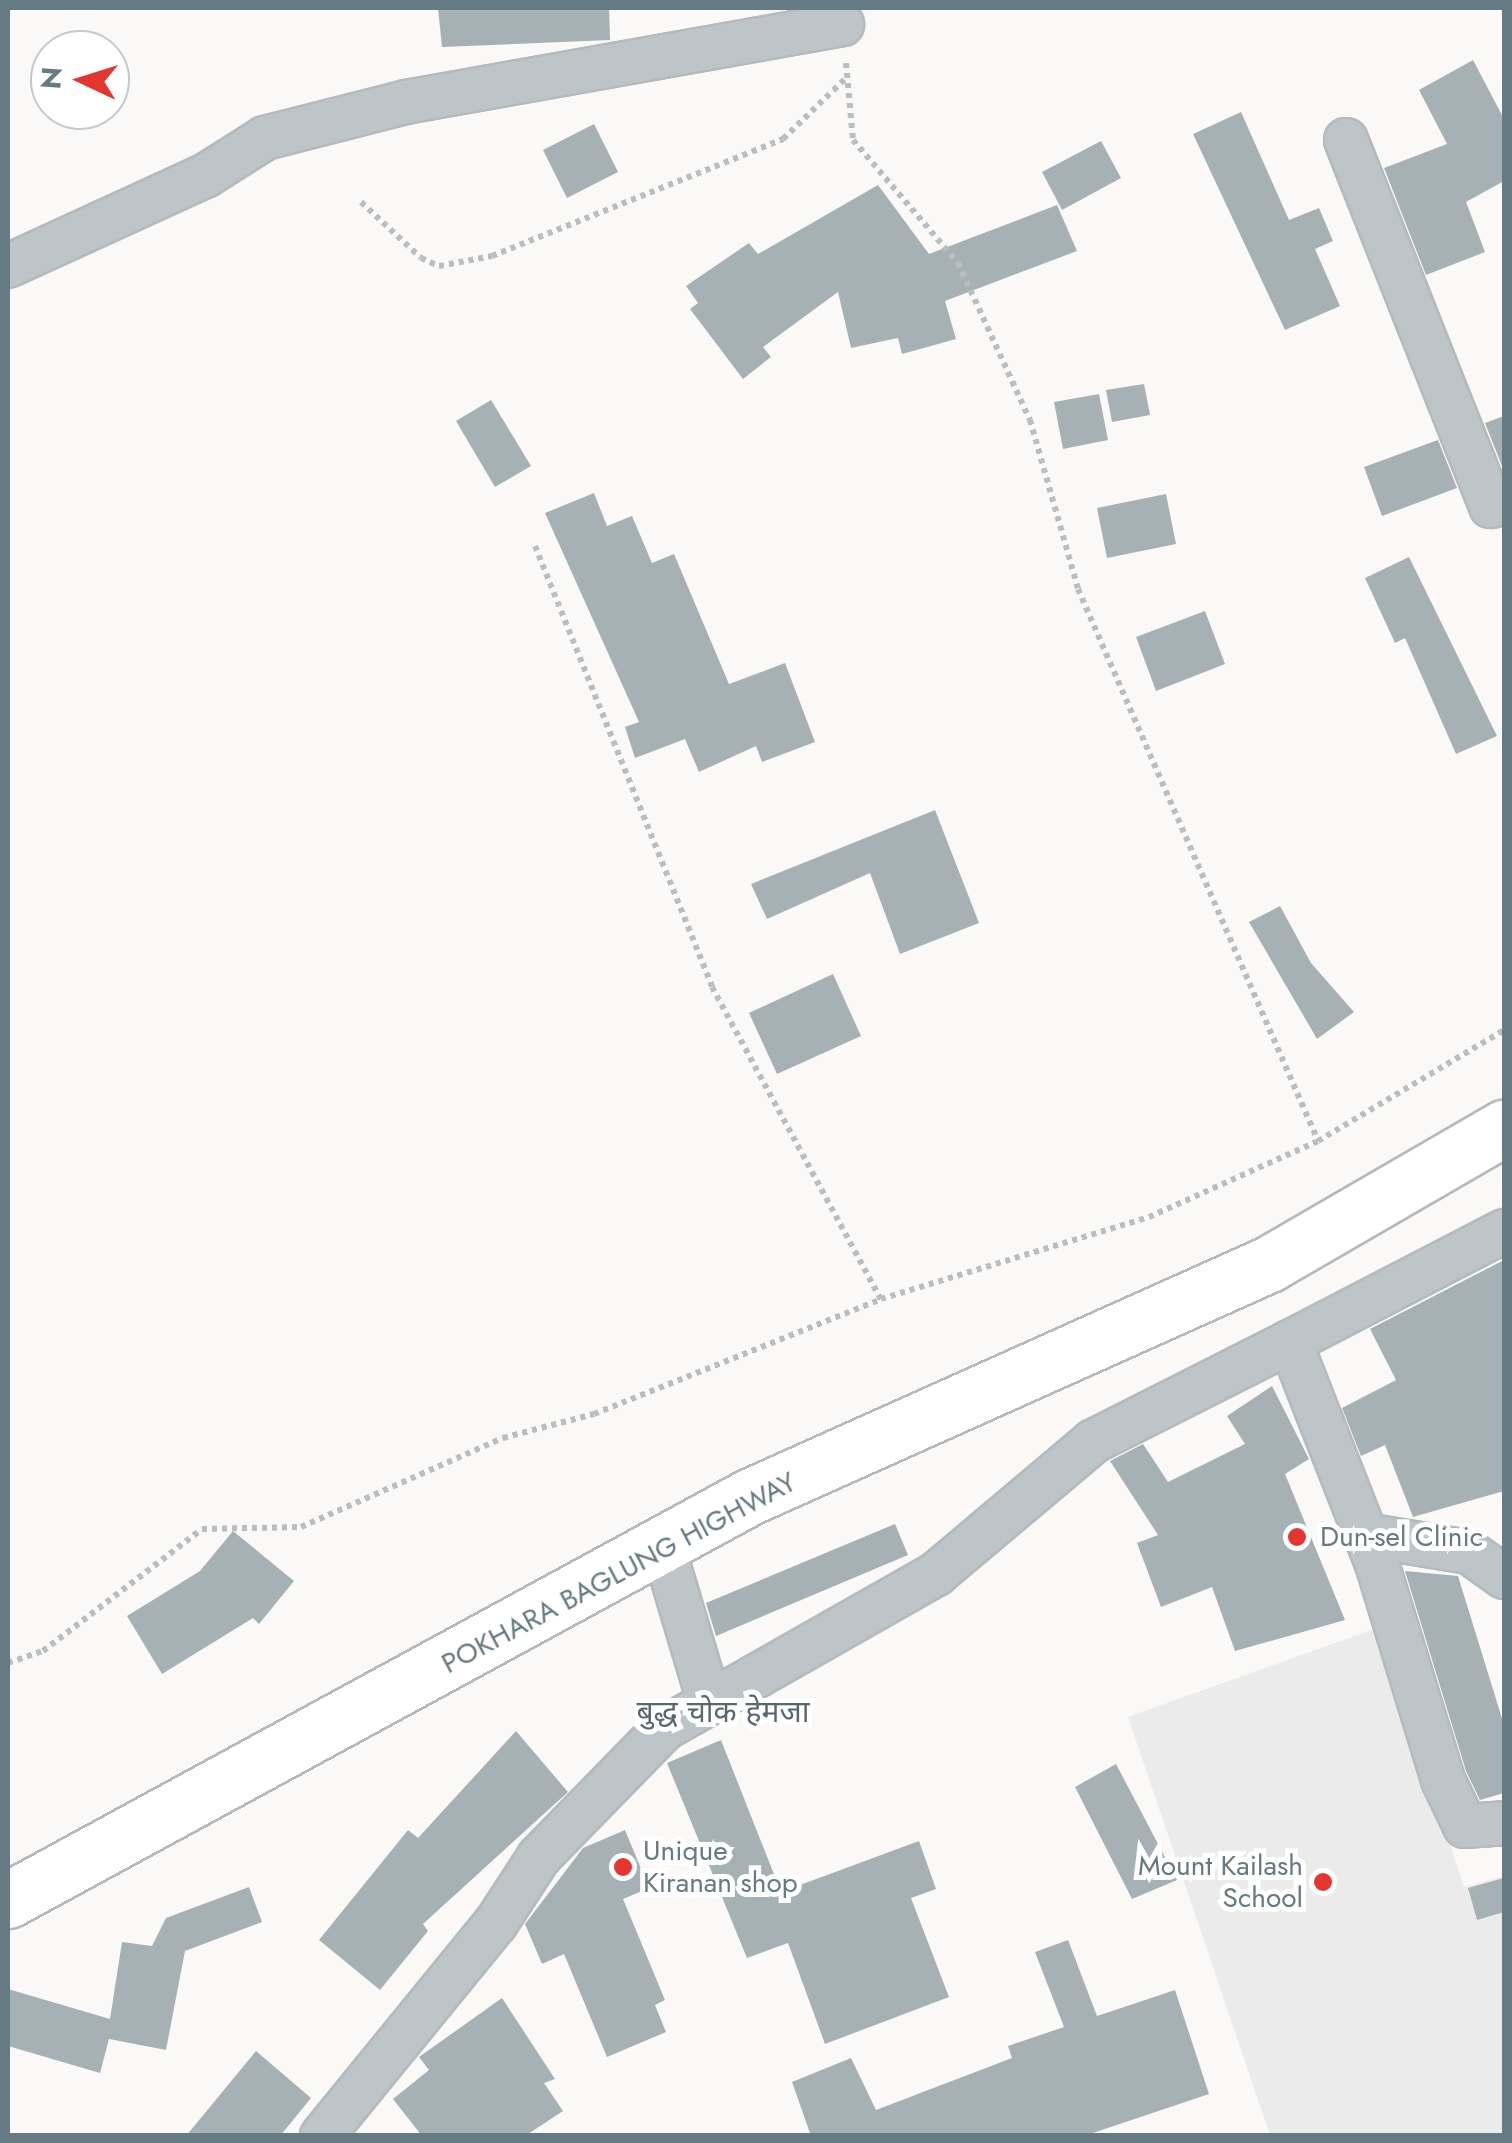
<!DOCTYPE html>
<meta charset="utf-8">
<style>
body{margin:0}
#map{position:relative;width:1512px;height:2143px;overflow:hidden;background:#faf9f7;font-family:Jost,"Noto Sans Devanagari",sans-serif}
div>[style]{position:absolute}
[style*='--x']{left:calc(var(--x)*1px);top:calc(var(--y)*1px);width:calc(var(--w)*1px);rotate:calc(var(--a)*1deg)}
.built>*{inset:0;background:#ebebeb}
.building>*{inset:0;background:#a5b1b5}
.path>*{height:6px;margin-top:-3px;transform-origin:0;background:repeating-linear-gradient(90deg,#b9bec0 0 5px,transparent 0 10px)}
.roads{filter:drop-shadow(2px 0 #b4babd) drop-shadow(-2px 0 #b4babd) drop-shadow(0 2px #b4babd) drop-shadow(0 -2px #b4babd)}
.minor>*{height:42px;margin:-21px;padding:0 21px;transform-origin:21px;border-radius:21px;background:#bec5c8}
.highway>*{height:55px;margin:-27.5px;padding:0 27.5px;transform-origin:27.5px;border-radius:27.5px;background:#fff}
.dots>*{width:28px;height:28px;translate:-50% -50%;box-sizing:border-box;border:5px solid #fff;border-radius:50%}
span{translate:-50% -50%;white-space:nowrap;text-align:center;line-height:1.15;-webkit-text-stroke:10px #fff;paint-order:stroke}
.poi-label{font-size:28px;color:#657a82}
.left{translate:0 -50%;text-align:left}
.right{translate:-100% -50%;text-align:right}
.street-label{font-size:28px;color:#657a82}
.neighbourhood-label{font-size:30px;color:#57686d}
.frame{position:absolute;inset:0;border:10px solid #657a82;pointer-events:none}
.north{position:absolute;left:30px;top:30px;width:100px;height:100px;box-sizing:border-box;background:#fff;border:2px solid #c1cacd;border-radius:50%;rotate:274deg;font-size:28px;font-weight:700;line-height:40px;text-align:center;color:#657a82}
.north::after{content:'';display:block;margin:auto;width:35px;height:45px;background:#e13730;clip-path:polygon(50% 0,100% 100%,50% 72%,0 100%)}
</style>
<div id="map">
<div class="built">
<i style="clip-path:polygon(1380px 1627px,1464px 1887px,1504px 1876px,1504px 2135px,1270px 2135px,1128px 1717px)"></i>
</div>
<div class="building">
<i style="clip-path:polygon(438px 8px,609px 8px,610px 40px,442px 47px)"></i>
<i style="clip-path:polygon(1473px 60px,1504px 119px,1504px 181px,1466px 202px,1485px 252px,1426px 275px,1384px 168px,1447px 144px,1419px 90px)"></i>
<i style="clip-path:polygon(1241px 112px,1289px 220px,1319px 208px,1333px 241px,1315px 249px,1340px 306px,1285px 330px,1193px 134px)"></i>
<i style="clip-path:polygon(594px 124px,618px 172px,567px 198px,543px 150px)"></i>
<i style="clip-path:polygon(1101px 141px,1121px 178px,1062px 210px,1042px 172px)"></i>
<i style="clip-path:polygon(878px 185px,929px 254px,1057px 205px,1077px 251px,945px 301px,956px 339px,902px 354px,898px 338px,851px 348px,838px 292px,763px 347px,771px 357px,743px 379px,690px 309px,698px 303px,686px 286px,749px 243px,758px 254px)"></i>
<i style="clip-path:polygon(1144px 384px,1150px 415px,1112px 422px,1106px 390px)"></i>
<i style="clip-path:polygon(1099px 394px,1108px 440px,1063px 449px,1054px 402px)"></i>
<i style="clip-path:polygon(491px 400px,531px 466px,495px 487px,456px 421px)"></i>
<i style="clip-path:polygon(1504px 416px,1504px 471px,1485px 423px)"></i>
<i style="clip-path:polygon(1438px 440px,1457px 488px,1382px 516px,1364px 467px)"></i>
<i style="clip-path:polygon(594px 493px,607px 526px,632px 516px,652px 563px,674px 554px,729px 684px,785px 663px,815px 742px,762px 762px,756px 746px,699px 772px,685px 739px,635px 758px,625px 727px,639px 722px,545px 513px)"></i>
<i style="clip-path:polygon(1166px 494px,1176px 544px,1107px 558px,1097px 508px)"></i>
<i style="clip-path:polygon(1409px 557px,1497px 736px,1456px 754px,1405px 638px,1395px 643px,1365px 578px)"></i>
<i style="clip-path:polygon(1205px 611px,1225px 664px,1156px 691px,1136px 637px)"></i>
<i style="clip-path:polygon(935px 810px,979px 923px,900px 954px,870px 873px,767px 919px,751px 884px)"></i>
<i style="clip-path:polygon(1280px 906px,1311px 963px,1354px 1012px,1317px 1039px,1249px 922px)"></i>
<i style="clip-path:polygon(833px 974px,861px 1036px,777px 1074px,749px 1013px)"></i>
<i style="clip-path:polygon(1504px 1260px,1504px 1491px,1413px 1517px,1385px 1445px,1361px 1456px,1342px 1408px,1396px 1380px,1370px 1329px)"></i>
<i style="clip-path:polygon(1272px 1386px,1309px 1459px,1285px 1474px,1345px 1620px,1235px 1651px,1212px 1587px,1161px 1607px,1137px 1543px,1158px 1535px,1110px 1461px,1143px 1444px,1168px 1482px,1245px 1444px,1227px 1416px)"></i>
<i style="clip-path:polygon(895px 1524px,908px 1555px,716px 1636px,706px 1603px)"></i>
<i style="clip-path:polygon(233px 1531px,294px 1581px,259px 1624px,253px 1618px,162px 1674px,127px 1616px,200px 1571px)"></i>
<i style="clip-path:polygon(1405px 1571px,1458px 1576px,1504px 1725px,1504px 1793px,1480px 1800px,1466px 1771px)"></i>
<i style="clip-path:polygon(516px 1731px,568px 1792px,423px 1924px,428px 1931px,380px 1990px,319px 1940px,408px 1830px,418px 1838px)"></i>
<i style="clip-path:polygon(721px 1740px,781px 1892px,919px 1841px,936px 1889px,911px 1898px,949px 1997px,825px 2044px,788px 1943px,747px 1958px,667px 1763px)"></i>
<i style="clip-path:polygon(1116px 1764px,1177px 1880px,1132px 1899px,1075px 1787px)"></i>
<i style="clip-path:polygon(625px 1830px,649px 1888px,623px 1899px,665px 2000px,655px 2005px,666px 2032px,607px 2057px,564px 1954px,542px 1964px,525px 1924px,583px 1848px)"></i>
<i style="clip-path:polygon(1504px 1878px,1504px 1912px,1477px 1920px,1468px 1888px)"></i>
<i style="clip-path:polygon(249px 1887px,262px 1922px,185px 1951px,166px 2050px,109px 2039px,100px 2073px,8px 2046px,8px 1989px,110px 2019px,122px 1942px,152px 1946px,166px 1918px)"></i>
<i style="clip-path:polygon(1068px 1940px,1097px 2016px,1175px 1990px,1209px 2094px,1084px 2136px,811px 2136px,792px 2082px,851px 2058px,876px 2110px,1012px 2058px,1008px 2046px,1064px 2027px,1035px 1952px)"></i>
<i style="clip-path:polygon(502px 1998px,555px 2079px,544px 2083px,563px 2111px,525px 2136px,422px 2136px,393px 2099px,429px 2070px,419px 2057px)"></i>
<i style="clip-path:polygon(256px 2051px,311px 2098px,280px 2136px,186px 2136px)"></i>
</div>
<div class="path">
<i style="--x:846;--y:63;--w:77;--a:84.8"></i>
<i style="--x:853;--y:140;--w:162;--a:49.5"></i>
<i style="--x:958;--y:263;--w:173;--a:65.4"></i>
<i style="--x:1030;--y:420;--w:176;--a:74.1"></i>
<i style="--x:1078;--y:589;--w:602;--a:66.5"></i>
<i style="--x:1318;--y:1141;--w:217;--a:-30.8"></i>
<i style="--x:361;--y:202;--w:82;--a:43"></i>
<i style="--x:421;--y:258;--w:20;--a:24"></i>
<i style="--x:439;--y:266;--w:54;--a:-10.7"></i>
<i style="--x:492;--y:256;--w:314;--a:-21.9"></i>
<i style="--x:783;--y:139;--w:89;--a:-44.1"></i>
<i style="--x:535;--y:546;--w:475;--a:68.1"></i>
<i style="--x:712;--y:987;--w:355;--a:61.6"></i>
<i style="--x:8;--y:1663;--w:37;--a:-19"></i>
<i style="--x:43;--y:1651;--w:200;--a:-37.5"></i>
<i style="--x:202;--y:1529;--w:99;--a:-1.2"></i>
<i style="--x:301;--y:1527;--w:221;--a:-23.8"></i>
<i style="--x:503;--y:1438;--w:94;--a:-14.8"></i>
<i style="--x:594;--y:1414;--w:309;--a:-21.8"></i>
<i style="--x:881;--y:1299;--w:280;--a:-17"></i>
<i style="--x:1149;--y:1217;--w:185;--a:-24.2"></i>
</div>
<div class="roads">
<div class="minor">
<i style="--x:1346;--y:140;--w:394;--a:68.4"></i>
<i style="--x:1491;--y:506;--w:14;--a:-21"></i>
<i style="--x:8;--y:266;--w:217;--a:-24.6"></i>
<i style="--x:205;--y:176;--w:71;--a:-32.3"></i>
<i style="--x:265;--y:138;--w:146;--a:-14.3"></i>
<i style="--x:406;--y:102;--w:443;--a:-10.1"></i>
<i style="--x:1290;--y:1342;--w:241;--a:-27.4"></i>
<i style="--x:1365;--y:1535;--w:105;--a:9.3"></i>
<i style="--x:1469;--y:1552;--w:43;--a:35.5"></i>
<i style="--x:664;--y:1550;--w:154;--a:73.4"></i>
<i style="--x:322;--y:2136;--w:275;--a:-50.8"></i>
<i style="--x:496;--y:1923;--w:79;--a:-56.9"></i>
<i style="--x:539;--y:1857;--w:180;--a:-45.7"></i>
<i style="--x:665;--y:1728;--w:312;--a:-29.6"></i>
<i style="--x:936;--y:1574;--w:207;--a:-40.1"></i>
<i style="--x:1094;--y:1441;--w:220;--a:-26.8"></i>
<i style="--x:1290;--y:1342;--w:242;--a:68.6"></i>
<i style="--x:1378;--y:1567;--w:223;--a:73"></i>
<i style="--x:1443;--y:1780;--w:51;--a:64.4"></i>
<i style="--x:1465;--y:1826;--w:39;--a:-4"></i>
</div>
<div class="highway">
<i style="--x:8;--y:1900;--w:843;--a:-28.54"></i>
<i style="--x:749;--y:1497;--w:570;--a:-24.14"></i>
<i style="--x:1269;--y:1264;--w:272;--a:-30.1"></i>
</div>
</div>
<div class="dots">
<i style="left:1297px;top:1537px;background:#e13730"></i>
<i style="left:623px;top:1867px;background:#e13730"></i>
<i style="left:1323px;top:1882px;background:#e13730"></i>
</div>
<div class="poi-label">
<span class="left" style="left:1320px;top:1537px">Dun-sel Clinic</span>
<span class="left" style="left:643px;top:1867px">Unique<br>Kiranan shop</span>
<span class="right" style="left:1303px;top:1882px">Mount Kailash<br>School</span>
</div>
<div class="street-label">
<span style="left:619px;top:1573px;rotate:-28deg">POKHARA BAGLUNG HIGHWAY</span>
</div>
<div class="neighbourhood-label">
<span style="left:723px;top:1712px">बुद्ध चोक हेमजा</span>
</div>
<div class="frame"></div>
<div class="north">N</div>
</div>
